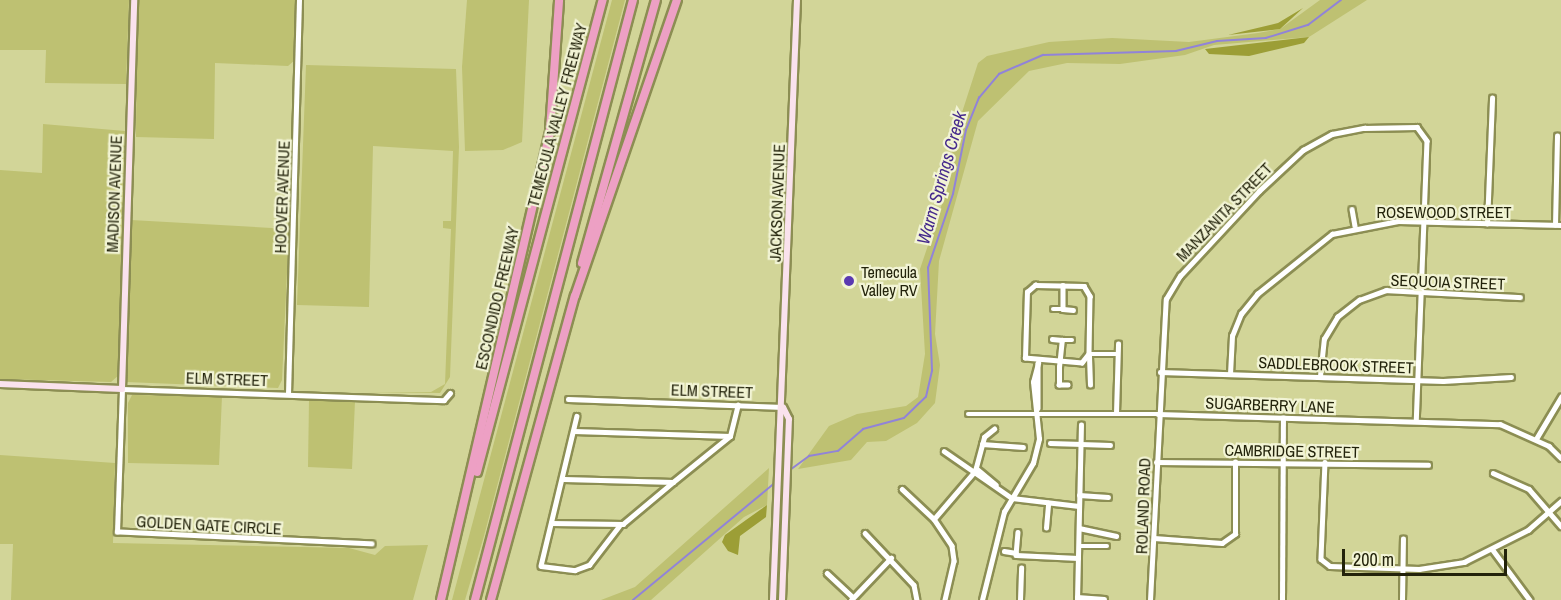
<!DOCTYPE html>
<style>
body{margin:0}
#map{position:relative;width:1561px;height:600px;overflow:hidden;background:#d2d598;font-family:"Archivo Narrow",sans-serif}
div>[style]{position:absolute}
[style*='--x']{left:calc(var(--x)*1px);top:calc(var(--y)*1px);width:calc(var(--w)*1px);rotate:calc(var(--a)*1deg)}
.green>*{inset:0;background:#bec172}
.forest>*{inset:0;background:#9c9e36}
.stream>*{height:1.5px;margin:-0.75px;padding:0 0.75px;transform-origin:0.75px;border-radius:0.75px;background:#9183d8}
.roads{filter:drop-shadow(2px 0 #8c8e53) drop-shadow(-2px 0 #8c8e53) drop-shadow(0 2px #8c8e53) drop-shadow(0 -2px #8c8e53)}
.street>*{height:4.5px;margin:-2.25px;padding:0 2.25px;transform-origin:2.25px;border-radius:2.25px;background:#fff}
.secondary>*{height:6px;margin:-3px;padding:0 3px;transform-origin:3px;border-radius:3px;background:#fae2ed}
.highway>*{height:8px;margin:-4px;padding:0 4px;transform-origin:4px;border-radius:4px;background:#eda0c4}
.dots>*{width:16px;height:16px;translate:-50% -50%;box-sizing:border-box;border:3px solid #f2f4d5;border-radius:50%}
span{translate:-50% -50%;white-space:nowrap;text-align:center;line-height:1.15;-webkit-text-stroke:4.5px #f2f4d5;paint-order:stroke}
.street-label{font-size:16px;color:#23230b}
.poi-label{font-size:16px;color:#23230b}
.left{translate:0 -50%;text-align:left}
.water-label{font-size:18px;color:#45298c;font-style:italic}
.scale{position:absolute;left:1342px;top:549px;width:165px;height:27px;box-sizing:border-box;border:3px solid #23230b;border-top:0;padding-left:8px;font-size:18px;line-height:21px;white-space:nowrap;color:#23230b;-webkit-text-stroke:4px #f2f4d5;paint-order:stroke}
</style>
<div id="map">
<div class="green">
<i style="clip-path:polygon(0 0,129px 0,126px 84px,45px 83px,46px 50px,0 50px)"></i>
<i style="clip-path:polygon(137px 0,297px 0,296px 59px,288px 66px,215px 63px,214px 139px,136px 137px)"></i>
<i style="clip-path:polygon(467px 0,529px 0,522px 142px,503px 150px,465px 151px,462px 67px)"></i>
<i style="clip-path:polygon(612px 0,625px 0,484px 536px,465px 600px,452px 600px)"></i>
<i style="clip-path:polygon(1320px 0,1367px 0,1309px 37px,1214px 45px,1185px 55px,1120px 64px,1067px 63px,1029px 71px,978px 121px,939px 261px,935px 334px,940px 365px,935px 403px,917px 423px,886px 441px,867px 442px,851px 460px,798px 469px,829px 426px,857px 414px,906px 406px,918px 397px,925px 354px,920px 269px,945px 195px,956px 131px,978px 63px,987px 56px,1049px 42px,1112px 38px,1189px 42px,1258px 33px,1280px 29px)"></i>
<i style="clip-path:polygon(306px 65px,456px 69px,459px 147px,450px 377px,440px 393px,366px 392px,431px 392px,445px 384px,451px 229px,443px 228px,443px 221px,451px 221px,453px 151px,373px 146px,369px 307px,297px 305px)"></i>
<i style="clip-path:polygon(43px 124px,125px 131px,119px 375px,111px 382px,0 379px,0 170px,42px 173px)"></i>
<i style="clip-path:polygon(131px 220px,289px 229px,282px 380px,278px 388px,126px 382px)"></i>
<i style="clip-path:polygon(132px 395px,222px 396px,219px 465px,128px 463px,128px 403px)"></i>
<i style="clip-path:polygon(309px 400px,355px 401px,352px 469px,308px 467px)"></i>
<i style="clip-path:polygon(0 455px,115px 463px,113px 543px,349px 548px,375px 555px,385px 546px,428px 545px,413px 600px,11px 600px,13px 544px,0 544px)"></i>
<i style="clip-path:polygon(769px 468px,767px 505px,744px 517px,651px 600px,601px 600px,635px 587px)"></i>
</div>
<div class="forest">
<i style="clip-path:polygon(1303px 8px,1280px 29px,1228px 35px,1278px 23px)"></i>
<i style="clip-path:polygon(1309px 37px,1304px 43px,1249px 56px,1209px 54px,1205px 49px)"></i>
<i style="clip-path:polygon(767px 505px,766px 517px,740px 536px,738px 555px,728px 551px,722px 542px,725px 535px)"></i>
</div>
<div class="stream">
<i style="--x:790;--y:470;--w:24;--a:-36"></i>
<i style="--x:809;--y:456;--w:29;--a:-10"></i>
<i style="--x:838;--y:451;--w:33;--a:-41"></i>
<i style="--x:863;--y:429;--w:42;--a:-15"></i>
<i style="--x:904;--y:418;--w:30;--a:-44"></i>
<i style="--x:926;--y:397;--w:27;--a:-77"></i>
<i style="--x:932;--y:371;--w:103;--a:-92.2"></i>
<i style="--x:928;--y:268;--w:78;--a:-71.3"></i>
<i style="--x:953;--y:194;--w:65;--a:-78.5"></i>
<i style="--x:966;--y:130;--w:35;--a:-68"></i>
<i style="--x:979;--y:98;--w:31;--a:-50"></i>
<i style="--x:999;--y:74;--w:48;--a:-23.4"></i>
<i style="--x:1043;--y:55;--w:133;--a:-1.7"></i>
<i style="--x:1176;--y:51;--w:42;--a:-13.7"></i>
<i style="--x:1217;--y:41;--w:49;--a:-3.5"></i>
<i style="--x:1266;--y:38;--w:44;--a:-17.2"></i>
<i style="--x:1308;--y:25;--w:41;--a:-37.1"></i>
<i style="--x:633;--y:600;--w:184;--a:-39.5"></i>
</div>
<div class="roads">
<div class="street">
<i style="--x:1352;--y:209;--w:17;--a:80"></i>
<i style="--x:1487;--y:224;--w:126;--a:-87.7"></i>
<i style="--x:1555;--y:225;--w:89;--a:-88.7"></i>
<i style="--x:1035;--y:285;--w:49;--a:1.2"></i>
<i style="--x:1084;--y:286;--w:12;--a:59"></i>
<i style="--x:1090;--y:296;--w:58;--a:91"></i>
<i style="--x:1089;--y:354;--w:11;--a:128"></i>
<i style="--x:1082;--y:363;--w:57;--a:-175"></i>
<i style="--x:1025;--y:358;--w:66;--a:-88.3"></i>
<i style="--x:1027;--y:292;--w:11;--a:-41"></i>
<i style="--x:1063;--y:285;--w:24;--a:90"></i>
<i style="--x:1063;--y:309;--w:10;--a:6"></i>
<i style="--x:1053;--y:309;--w:10;--a:0"></i>
<i style="--x:1052;--y:339;--w:10;--a:6"></i>
<i style="--x:1160;--y:372;--w:283;--a:1.8"></i>
<i style="--x:1443;--y:381;--w:68;--a:-3.4"></i>
<i style="--x:1230;--y:374;--w:38;--a:-87"></i>
<i style="--x:1232;--y:336;--w:24;--a:-68"></i>
<i style="--x:1241;--y:314;--w:26;--a:-51"></i>
<i style="--x:1257;--y:294;--w:96;--a:-38.7"></i>
<i style="--x:1332;--y:234;--w:67;--a:-11.1"></i>
<i style="--x:1398;--y:221;--w:163;--a:1.4"></i>
<i style="--x:1320;--y:376;--w:37;--a:-84"></i>
<i style="--x:1324;--y:339;--w:26;--a:-59"></i>
<i style="--x:1337;--y:317;--w:28;--a:-38"></i>
<i style="--x:1359;--y:300;--w:29;--a:-20"></i>
<i style="--x:1386;--y:290;--w:134;--a:3"></i>
<i style="--x:1068;--y:385;--w:9;--a:180"></i>
<i style="--x:1059;--y:385;--w:18;--a:-90"></i>
<i style="--x:1059;--y:367;--w:27;--a:-84"></i>
<i style="--x:1062;--y:340;--w:10;--a:0"></i>
<i style="--x:1090;--y:385;--w:31;--a:-92"></i>
<i style="--x:1089;--y:354;--w:29;--a:0"></i>
<i style="--x:288;--y:394;--w:394;--a:-88.4"></i>
<i style="--x:568;--y:399;--w:215;--a:2.1"></i>
<i style="--x:1116;--y:413;--w:69;--a:-88.3"></i>
<i style="--x:968;--y:414;--w:190;--a:0"></i>
<i style="--x:1158;--y:414;--w:342;--a:1.7"></i>
<i style="--x:1500;--y:424;--w:54;--a:24.2"></i>
<i style="--x:1549;--y:446;--w:17;--a:45"></i>
<i style="--x:577;--y:416;--w:154;--a:103.5"></i>
<i style="--x:541;--y:566;--w:34;--a:7"></i>
<i style="--x:575;--y:570;--w:15;--a:-20"></i>
<i style="--x:589;--y:565;--w:49;--a:-52.4"></i>
<i style="--x:574;--y:431;--w:156;--a:1.8"></i>
<i style="--x:1536;--y:439;--w:49;--a:-59.2"></i>
<i style="--x:1050;--y:443;--w:60;--a:1.9"></i>
<i style="--x:982;--y:444;--w:41;--a:4.2"></i>
<i style="--x:944;--y:451;--w:83;--a:34.7"></i>
<i style="--x:1012;--y:498;--w:67;--a:6.8"></i>
<i style="--x:1156;--y:462;--w:272;--a:0.6"></i>
<i style="--x:1325;--y:462;--w:97;--a:92.4"></i>
<i style="--x:1321;--y:559;--w:11;--a:38"></i>
<i style="--x:1330;--y:566;--w:89;--a:1.9"></i>
<i style="--x:1419;--y:569;--w:46;--a:-8.8"></i>
<i style="--x:1464;--y:562;--w:72;--a:-26.6"></i>
<i style="--x:1528;--y:530;--w:44;--a:-41.3"></i>
<i style="--x:976;--y:468;--w:26;--a:40"></i>
<i style="--x:1493;--y:473;--w:39;--a:24"></i>
<i style="--x:1529;--y:489;--w:49;--a:49.1"></i>
<i style="--x:564;--y:479;--w:109;--a:1.6"></i>
<i style="--x:673;--y:482;--w:73;--a:-38.9"></i>
<i style="--x:730;--y:436;--w:32;--a:-76"></i>
<i style="--x:902;--y:489;--w:44;--a:43.2"></i>
<i style="--x:934;--y:519;--w:32;--a:56"></i>
<i style="--x:952;--y:546;--w:15;--a:82"></i>
<i style="--x:954;--y:561;--w:40;--a:103"></i>
<i style="--x:1079;--y:495;--w:29;--a:4"></i>
<i style="--x:934;--y:519;--w:63;--a:-49.5"></i>
<i style="--x:975;--y:471;--w:35;--a:-75"></i>
<i style="--x:984;--y:437;--w:13;--a:-39"></i>
<i style="--x:551;--y:523;--w:72;--a:0.8"></i>
<i style="--x:623;--y:524;--w:65;--a:-40"></i>
<i style="--x:1046;--y:528;--w:25;--a:-85"></i>
<i style="--x:1079;--y:528;--w:38;--a:12"></i>
<i style="--x:1018;--y:532;--w:23;--a:95"></i>
<i style="--x:1016;--y:555;--w:62;--a:2.8"></i>
<i style="--x:865;--y:533;--w:71;--a:46.7"></i>
<i style="--x:914;--y:585;--w:15;--a:79"></i>
<i style="--x:1154;--y:538;--w:68;--a:4.2"></i>
<i style="--x:1222;--y:543;--w:16;--a:-35"></i>
<i style="--x:1235;--y:534;--w:72;--a:-90"></i>
<i style="--x:372;--y:544;--w:255;--a:-177.3"></i>
<i style="--x:117;--y:532;--w:143;--a:-88"></i>
<i style="--x:122;--y:389;--w:322;--a:2"></i>
<i style="--x:444;--y:400;--w:9;--a:-49"></i>
<i style="--x:1079;--y:546;--w:28;--a:0"></i>
<i style="--x:1493;--y:550;--w:62;--a:53.5"></i>
<i style="--x:1004;--y:551;--w:12;--a:9"></i>
<i style="--x:827;--y:573;--w:35;--a:43"></i>
<i style="--x:1077;--y:597;--w:27;--a:4"></i>
<i style="--x:851;--y:600;--w:58;--a:-46.4"></i>
<i style="--x:982;--y:600;--w:91;--a:-76"></i>
<i style="--x:1004;--y:512;--w:57;--a:-59.4"></i>
<i style="--x:1033;--y:463;--w:25;--a:-76"></i>
<i style="--x:1039;--y:439;--w:57;--a:-96"></i>
<i style="--x:1033;--y:382;--w:20;--a:-75"></i>
<i style="--x:1038;--y:363;--w:45;--a:90"></i>
<i style="--x:1020;--y:600;--w:32;--a:-88"></i>
<i style="--x:1077;--y:600;--w:175;--a:-88.7"></i>
<i style="--x:1150;--y:600;--w:301;--a:-87"></i>
<i style="--x:1166;--y:299;--w:27;--a:-59"></i>
<i style="--x:1180;--y:276;--w:116;--a:-47.1"></i>
<i style="--x:1259;--y:191;--w:60;--a:-43"></i>
<i style="--x:1303;--y:150;--w:33;--a:-29"></i>
<i style="--x:1332;--y:134;--w:33;--a:-11"></i>
<i style="--x:1364;--y:128;--w:53;--a:-1.1"></i>
<i style="--x:1417;--y:127;--w:17;--a:54"></i>
<i style="--x:1427;--y:141;--w:280;--a:92.2"></i>
<i style="--x:1282;--y:600;--w:182;--a:-89.7"></i>
<i style="--x:1402;--y:600;--w:61;--a:-89.1"></i>
</div>
<div class="secondary">
<i style="--x:0;--y:384;--w:122;--a:2.3"></i>
<i style="--x:122;--y:389;--w:389;--a:-88.2"></i>
<i style="--x:773;--y:600;--w:600;--a:-87.71"></i>
<i style="--x:782;--y:600;--w:181;--a:-87.8"></i>
<i style="--x:789;--y:419;--w:13;--a:-117"></i>
</div>
<div class="highway">
<i style="--x:582;--y:263;--w:273;--a:-74.3"></i>
<i style="--x:477;--y:472;--w:489;--a:-75.1"></i>
<i style="--x:441;--y:600;--w:482;--a:-76.9"></i>
<i style="--x:550;--y:130;--w:130;--a:-86"></i>
<i style="--x:475;--y:600;--w:620;--a:-75.25"></i>
<i style="--x:491;--y:600;--w:315;--a:-74.6"></i>
<i style="--x:575;--y:296;--w:313;--a:-71"></i>
</div>
</div>
<div class="dots">
<i style="left:849px;top:281px;background:#5a39b1"></i>
</div>
<div class="street-label">
<span style="left:557px;top:115px;rotate:-75deg">TEMECULA VALLEY FREEWAY</span>
<span style="left:114px;top:194px;rotate:-88deg">MADISON AVENUE</span>
<span style="left:282px;top:197px;rotate:-88deg">HOOVER AVENUE</span>
<span style="left:777px;top:203px;rotate:-88deg">JACKSON AVENUE</span>
<span style="left:1224px;top:212px;rotate:-46deg">MANZANITA STREET</span>
<span style="left:1444px;top:212px">ROSEWOOD STREET</span>
<span style="left:1448px;top:282px;rotate:2deg">SEQUOIA STREET</span>
<span style="left:497px;top:298px;rotate:-77deg">ESCONDIDO FREEWAY</span>
<span style="left:1336px;top:365px;rotate:2deg">SADDLEBROOK STREET</span>
<span style="left:227px;top:379px;rotate:2deg">ELM STREET</span>
<span style="left:712px;top:391px;rotate:2deg">ELM STREET</span>
<span style="left:1270px;top:405px;rotate:2deg">SUGARBERRY LANE</span>
<span style="left:1292px;top:451px;rotate:1deg">CAMBRIDGE STREET</span>
<span style="left:1143px;top:506px;rotate:-88deg">ROLAND ROAD</span>
<span style="left:209px;top:525px;rotate:3deg">GOLDEN GATE CIRCLE</span>
</div>
<div class="poi-label">
<span class="left" style="left:861px;top:281px">Temecula<br>Valley RV</span>
</div>
<div class="water-label">
<span style="left:942px;top:178px;rotate:-74deg">Warm Springs Creek</span>
</div>
<div class="scale">200 m</div>
</div>
